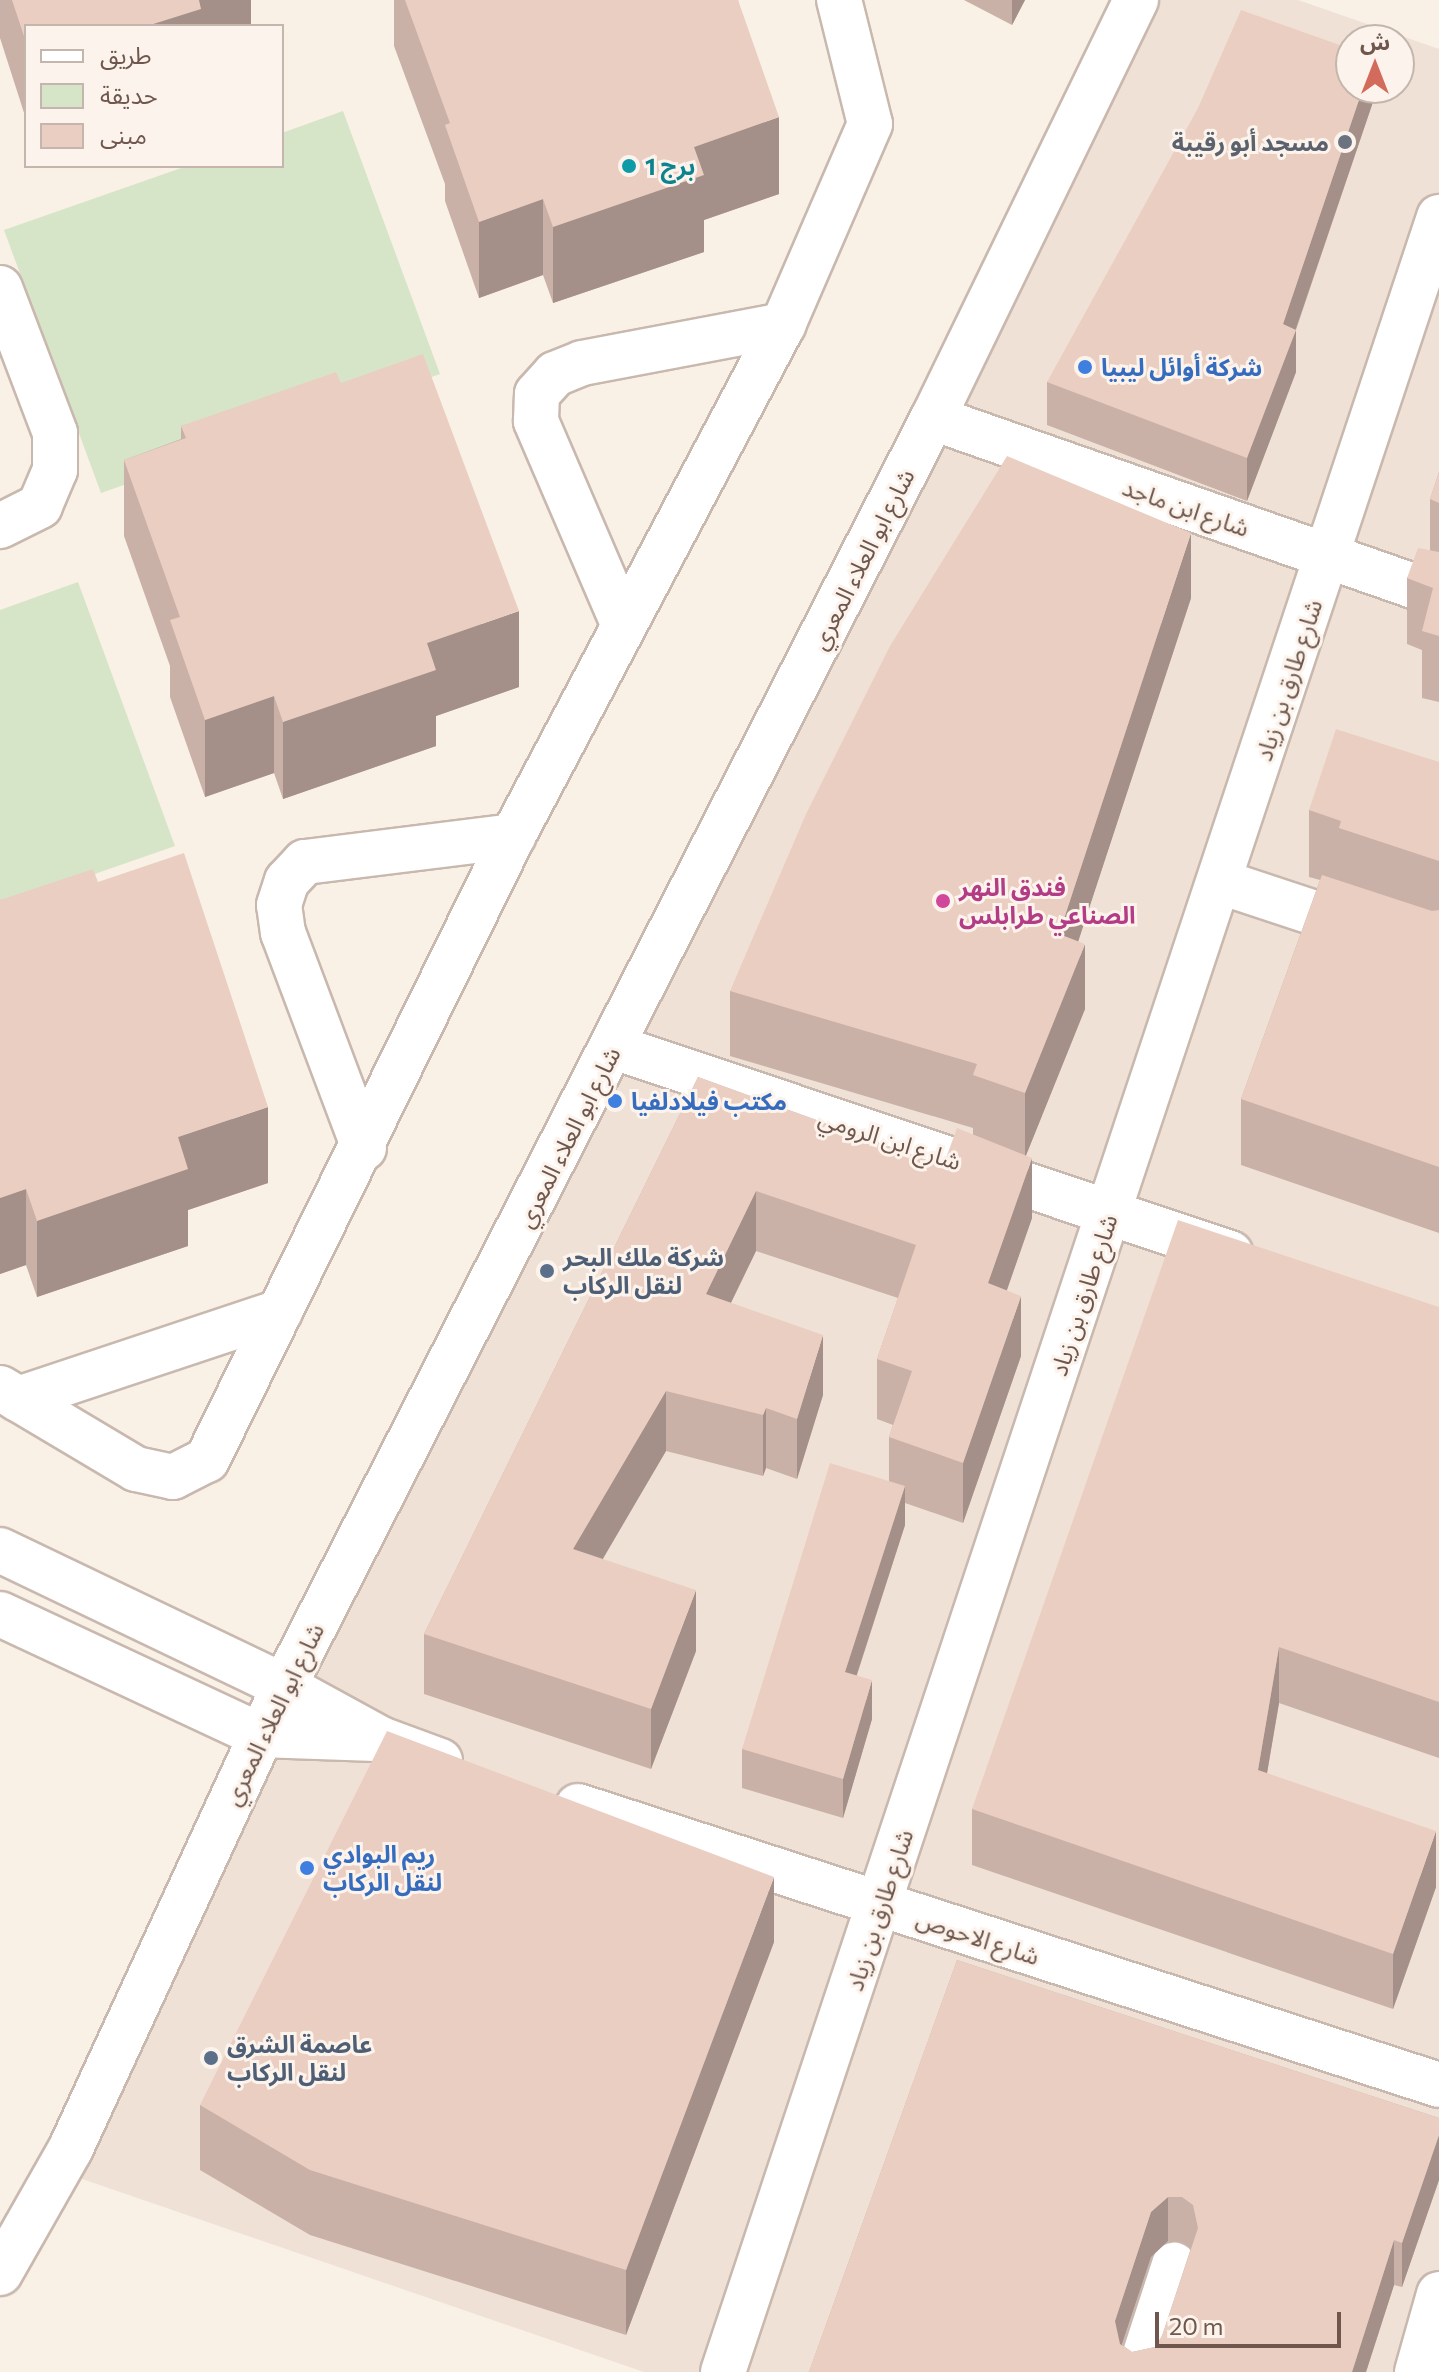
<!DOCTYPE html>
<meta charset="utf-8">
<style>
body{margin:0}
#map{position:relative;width:1439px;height:2372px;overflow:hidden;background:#f9f0e6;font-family:Commissioner,"Noto Sans Arabic",sans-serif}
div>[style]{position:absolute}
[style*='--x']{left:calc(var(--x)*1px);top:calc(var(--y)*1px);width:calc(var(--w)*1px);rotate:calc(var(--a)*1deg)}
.residential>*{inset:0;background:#f0e1d6}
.green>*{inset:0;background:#d6e5c7}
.roads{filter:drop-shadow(2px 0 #c9b8ae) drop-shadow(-2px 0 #c9b8ae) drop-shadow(0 2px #c9b8ae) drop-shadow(0 -2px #c9b8ae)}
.minor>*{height:44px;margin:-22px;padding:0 22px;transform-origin:22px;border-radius:22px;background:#fff}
.wall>*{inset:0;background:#cab1a7}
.shaded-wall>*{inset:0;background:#a49088}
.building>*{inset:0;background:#ebcec2}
.dots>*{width:22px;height:22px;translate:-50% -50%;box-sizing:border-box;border:4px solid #fcf4ec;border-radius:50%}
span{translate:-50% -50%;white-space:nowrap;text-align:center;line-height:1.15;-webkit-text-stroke:6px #fcf4ec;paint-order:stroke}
.worship-label{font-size:24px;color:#5b616d;font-weight:700}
.right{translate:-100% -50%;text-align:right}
.culture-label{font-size:24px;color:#0d838f;font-weight:700}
.left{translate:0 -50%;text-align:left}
.shop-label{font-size:24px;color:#366cbe;font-weight:700}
.street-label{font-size:24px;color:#6f574e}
.hotel-label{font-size:24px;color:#b23c85;font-weight:700}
.service-label{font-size:24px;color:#4e5e75;font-weight:700}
.legend{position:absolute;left:24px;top:24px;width:260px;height:144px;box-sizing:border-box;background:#fcf4ec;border:2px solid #c4b5ad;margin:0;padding:10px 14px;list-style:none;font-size:24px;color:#6f574e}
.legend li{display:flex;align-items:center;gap:16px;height:40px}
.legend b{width:40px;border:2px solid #c4b5ad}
.north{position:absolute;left:1335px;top:24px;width:80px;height:80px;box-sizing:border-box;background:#fcf4ec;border:2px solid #c4b5ad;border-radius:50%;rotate:0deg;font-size:22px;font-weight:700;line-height:32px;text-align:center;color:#6f574e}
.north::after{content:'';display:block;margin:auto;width:28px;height:36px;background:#d36b5c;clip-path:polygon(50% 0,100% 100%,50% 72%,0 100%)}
.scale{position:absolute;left:1155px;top:2312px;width:186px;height:36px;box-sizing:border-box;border:4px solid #6f574e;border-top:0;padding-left:10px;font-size:24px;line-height:28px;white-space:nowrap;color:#6f574e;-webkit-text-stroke:6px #fcf4ec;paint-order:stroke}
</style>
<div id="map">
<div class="residential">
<i style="clip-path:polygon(evenodd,1130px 0,1298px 0,1439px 49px,1439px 2372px,644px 2372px,59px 2171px,1130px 0,1351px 40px,1399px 40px,1399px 88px,1351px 88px,1351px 40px)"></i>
</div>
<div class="green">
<i style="clip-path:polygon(343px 111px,440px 374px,101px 493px,4px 230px,187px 166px,282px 166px,282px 133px)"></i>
<i style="clip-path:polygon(78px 582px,175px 846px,0 907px,0 610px)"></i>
</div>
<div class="roads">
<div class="minor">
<i style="--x:0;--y:288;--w:155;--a:69.2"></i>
<i style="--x:55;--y:433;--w:37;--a:90"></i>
<i style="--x:55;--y:470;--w:39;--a:113"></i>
<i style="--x:40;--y:506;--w:45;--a:153.4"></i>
<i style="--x:933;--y:418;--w:536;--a:19.28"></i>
<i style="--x:622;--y:621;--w:218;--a:-113.3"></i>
<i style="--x:536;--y:421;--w:27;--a:-88"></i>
<i style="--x:537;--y:394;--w:27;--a:-48"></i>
<i style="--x:555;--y:374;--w:29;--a:-22"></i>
<i style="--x:582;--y:363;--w:205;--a:-10.7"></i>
<i style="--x:1221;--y:882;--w:230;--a:18.3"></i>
<i style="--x:614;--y:1047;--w:650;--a:18.49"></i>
<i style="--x:364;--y:1148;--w:230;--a:-110.6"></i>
<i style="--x:283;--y:933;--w:28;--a:-98"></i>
<i style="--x:279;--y:905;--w:25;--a:-72"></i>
<i style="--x:287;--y:881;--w:26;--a:-47"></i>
<i style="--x:305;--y:862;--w:210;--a:-7.1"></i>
<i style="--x:0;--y:1388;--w:158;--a:30.8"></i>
<i style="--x:136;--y:1469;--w:38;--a:12"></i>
<i style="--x:173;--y:1477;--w:38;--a:-27"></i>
<i style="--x:207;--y:1460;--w:695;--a:-63.88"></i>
<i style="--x:513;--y:836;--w:578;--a:-62.15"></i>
<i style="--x:783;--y:325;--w:219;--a:-66.6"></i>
<i style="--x:870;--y:124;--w:128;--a:-104"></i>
<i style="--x:18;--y:1399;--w:276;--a:-18.4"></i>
<i style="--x:0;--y:1550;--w:315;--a:25.6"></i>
<i style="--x:284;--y:1686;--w:111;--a:28.7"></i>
<i style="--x:381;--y:1739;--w:63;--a:20.4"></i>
<i style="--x:0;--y:1614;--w:287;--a:25"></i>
<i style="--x:260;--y:1735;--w:115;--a:2"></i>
<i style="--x:578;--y:1806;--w:905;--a:17.95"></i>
<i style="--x:0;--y:2273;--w:142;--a:-60.4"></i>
<i style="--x:70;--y:2150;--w:511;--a:-65.24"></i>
<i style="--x:284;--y:1686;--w:1424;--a:-62.9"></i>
<i style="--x:933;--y:418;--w:465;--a:-64.1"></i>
<i style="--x:723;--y:2372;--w:2271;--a:-71.62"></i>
<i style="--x:1139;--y:2372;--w:113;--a:-71.9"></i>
<i style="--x:1417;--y:2372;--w:81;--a:-74.2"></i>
</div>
</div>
<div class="wall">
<i style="clip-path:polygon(0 0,251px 0,251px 26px,26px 26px,26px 119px,0 38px)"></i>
<i style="clip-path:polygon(394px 0,738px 0,779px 194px,704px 220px,704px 252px,553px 303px,543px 275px,479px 298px,445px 201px,445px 184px,394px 46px)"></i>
<i style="clip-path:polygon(964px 0,1025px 0,1012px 25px)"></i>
<i style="clip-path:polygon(1374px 88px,1374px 99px,1296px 330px,1296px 372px,1247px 501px,1047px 425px,1047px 382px)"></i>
<i style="clip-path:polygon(341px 383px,519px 687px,436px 716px,436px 746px,283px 799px,274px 773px,205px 797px,170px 697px,170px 666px,124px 536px,124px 460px,181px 439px,181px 426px)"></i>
<i style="clip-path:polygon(1439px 472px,1439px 702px,1422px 698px,1422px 650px,1407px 644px,1407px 578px,1430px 550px,1430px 499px)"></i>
<i style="clip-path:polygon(1191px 598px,1078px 941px,1085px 1009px,1026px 1155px,1032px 1218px,1007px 1290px,1021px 1356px,963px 1523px,905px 1503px,905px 1525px,857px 1675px,872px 1719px,843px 1818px,742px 1788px,742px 1749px,889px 1481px,889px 1437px,893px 1425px,877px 1419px,877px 1359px,898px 1298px,756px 1251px,731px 1303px,823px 1395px,797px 1479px,766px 1468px,763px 1476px,666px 1451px,602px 1559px,696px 1651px,651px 1769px,424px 1694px,424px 1634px,698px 1077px,943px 1166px,973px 1134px,973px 1128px,730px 1056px,730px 991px)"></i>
<i style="clip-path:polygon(1439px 762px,1439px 1233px,1241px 1165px,1241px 1099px,1320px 880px,1309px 877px,1309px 810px)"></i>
<i style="clip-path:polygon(98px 882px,268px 1183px,188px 1210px,188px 1246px,37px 1297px,26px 1265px,0 1274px,0 900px)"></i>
<i style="clip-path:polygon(1439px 1307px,1439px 1758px,1279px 1703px,1267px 1773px,1436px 1887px,1393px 2009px,972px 1865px,972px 1809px)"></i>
<i style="clip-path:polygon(774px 1942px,626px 2335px,310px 2235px,200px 2170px,200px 2105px)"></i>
<i style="clip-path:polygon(evenodd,957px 1960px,1439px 2118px,1439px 2180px,1402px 2287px,1394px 2285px,1366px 2372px,809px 2372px,957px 1960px,1168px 2241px,1182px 2242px,1191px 2248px,1162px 2336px,1155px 2347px,1132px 2352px,1122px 2345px,1151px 2257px,1168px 2241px)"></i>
</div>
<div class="shaded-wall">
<i style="clip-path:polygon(197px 0,251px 0,251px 26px,147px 26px)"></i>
<i style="clip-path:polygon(1012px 0,1025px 0,1012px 25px)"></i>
<i style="clip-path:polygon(1363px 88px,1374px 88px,1374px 99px,1293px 337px,1296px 330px,1296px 372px,1247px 501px,1247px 458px,1283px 324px)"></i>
<i style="clip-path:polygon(779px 117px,779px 194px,704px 220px,704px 252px,553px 303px,553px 227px,694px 147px)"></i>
<i style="clip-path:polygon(543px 199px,543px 275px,479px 298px,479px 222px)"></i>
<i style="clip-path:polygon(1191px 533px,1191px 598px,1059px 1000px,1059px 934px)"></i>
<i style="clip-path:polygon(519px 611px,519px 687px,436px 716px,436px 746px,283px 799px,283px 722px,427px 643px)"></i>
<i style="clip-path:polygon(274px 696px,274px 773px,205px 797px,205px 720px)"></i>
<i style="clip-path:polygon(1085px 944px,1085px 1009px,1025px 1158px,1025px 1093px)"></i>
<i style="clip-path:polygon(268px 1107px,268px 1183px,188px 1210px,188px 1246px,37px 1297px,37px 1221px,178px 1137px)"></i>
<i style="clip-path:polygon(1032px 1158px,1032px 1218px,988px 1344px,988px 1283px)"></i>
<i style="clip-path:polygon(26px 1189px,26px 1265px,0 1274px,0 1198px)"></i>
<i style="clip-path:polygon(756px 1191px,756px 1251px,706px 1354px,706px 1294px)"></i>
<i style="clip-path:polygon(1021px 1296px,1021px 1356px,963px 1523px,963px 1463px)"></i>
<i style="clip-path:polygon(823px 1335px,823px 1395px,797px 1479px,797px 1419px)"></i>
<i style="clip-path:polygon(666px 1391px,666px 1451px,573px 1610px,573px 1549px)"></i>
<i style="clip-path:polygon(766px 1408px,766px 1468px,763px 1476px,763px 1415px)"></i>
<i style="clip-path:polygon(905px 1486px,905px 1525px,845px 1711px,845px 1672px)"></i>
<i style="clip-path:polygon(696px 1590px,696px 1651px,651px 1769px,651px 1709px)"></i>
<i style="clip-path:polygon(1279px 1647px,1279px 1703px,1258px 1826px,1258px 1770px)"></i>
<i style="clip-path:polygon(872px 1680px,872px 1719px,843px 1818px,843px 1779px)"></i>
<i style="clip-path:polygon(1436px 1831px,1436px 1887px,1393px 2009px,1393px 1954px)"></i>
<i style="clip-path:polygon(774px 1877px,774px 1942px,626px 2335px,626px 2270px)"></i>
<i style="clip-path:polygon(1439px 2135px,1439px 2180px,1402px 2287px,1402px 2243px)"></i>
<i style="clip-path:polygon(1168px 2197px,1168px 2241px,1151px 2257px,1115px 2365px,1115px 2321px,1151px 2212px)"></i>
<i style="clip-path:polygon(1394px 2240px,1394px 2285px,1366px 2372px,1352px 2372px)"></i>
</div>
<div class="building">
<i style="clip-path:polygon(12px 0,199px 0,201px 9px,147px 26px,26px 26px,26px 42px)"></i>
<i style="clip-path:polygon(405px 0,738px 0,779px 117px,694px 147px,704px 175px,553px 227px,543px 199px,479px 222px,445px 125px,450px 123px)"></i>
<i style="clip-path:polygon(1241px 10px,1351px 49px,1351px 88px,1363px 88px,1283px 324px,1296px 330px,1247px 458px,1047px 382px,1198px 108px)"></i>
<i style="clip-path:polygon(423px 354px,519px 611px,427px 643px,436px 670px,283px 722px,274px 696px,205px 720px,170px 620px,180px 617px,124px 460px,186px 438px,181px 426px,336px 372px,341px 383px)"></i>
<i style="clip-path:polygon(1007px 456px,1191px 533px,1059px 934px,1085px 944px,1025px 1093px,973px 1075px,977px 1064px,730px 991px,806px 814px,890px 646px)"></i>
<i style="clip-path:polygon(1439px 472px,1439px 503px,1430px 499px)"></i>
<i style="clip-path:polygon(1418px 548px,1439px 552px,1439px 636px,1422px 631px,1433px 588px,1407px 578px)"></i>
<i style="clip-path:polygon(1336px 729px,1439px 762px,1439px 861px,1339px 828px,1341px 821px,1309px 810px)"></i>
<i style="clip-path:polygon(184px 853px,268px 1107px,178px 1137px,188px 1169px,37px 1221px,26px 1189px,0 1198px,0 900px,93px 869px,98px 882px)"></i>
<i style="clip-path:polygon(1322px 875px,1432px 911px,1439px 910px,1439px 1167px,1241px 1099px)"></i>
<i style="clip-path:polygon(698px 1077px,943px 1166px,957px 1128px,1032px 1158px,988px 1283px,1021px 1296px,963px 1463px,889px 1437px,912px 1371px,877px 1359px,916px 1245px,756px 1191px,706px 1294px,823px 1335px,797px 1419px,766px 1408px,763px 1415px,666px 1391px,573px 1549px,696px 1590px,651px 1709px,424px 1634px)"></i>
<i style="clip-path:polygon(1178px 1220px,1439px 1307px,1439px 1702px,1279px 1647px,1258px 1770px,1436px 1831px,1393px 1954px,972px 1809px)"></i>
<i style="clip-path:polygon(830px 1463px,905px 1486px,845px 1672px,872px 1680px,843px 1779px,742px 1749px)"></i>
<i style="clip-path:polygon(387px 1731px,774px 1877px,626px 2270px,310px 2170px,200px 2105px)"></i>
<i style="clip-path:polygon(evenodd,957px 1960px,1439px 2118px,1439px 2135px,1402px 2243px,1394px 2240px,1352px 2372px,809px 2372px,957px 1960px,1168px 2197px,1182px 2197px,1193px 2205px,1198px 2228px,1162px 2336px,1155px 2347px,1132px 2352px,1120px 2344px,1115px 2321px,1151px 2212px,1168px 2197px)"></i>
</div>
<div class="dots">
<i style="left:1345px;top:142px;background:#6b7280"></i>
<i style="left:629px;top:166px;background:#0f9aa8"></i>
<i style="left:1085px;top:367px;background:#3f7fe0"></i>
<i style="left:943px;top:901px;background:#d1479c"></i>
<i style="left:615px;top:1101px;background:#3f7fe0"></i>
<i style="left:547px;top:1271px;background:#5c6f8a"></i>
<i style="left:307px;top:1868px;background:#3f7fe0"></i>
<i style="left:211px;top:2058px;background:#5c6f8a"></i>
</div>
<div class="worship-label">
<span class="right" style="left:1329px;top:142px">مسجد أبو رقيبة</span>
</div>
<div class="culture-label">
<span class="left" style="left:645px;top:166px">برج 1</span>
</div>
<div class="shop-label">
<span class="left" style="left:1101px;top:367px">شركة أوائل ليبيا</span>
<span class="left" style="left:631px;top:1101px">مكتب فيلادلفيا</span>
<span class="left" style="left:323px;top:1868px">ريم البوادي<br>لنقل الركاب</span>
</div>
<div class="street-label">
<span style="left:1186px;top:507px;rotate:19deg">شارع ابن ماجد</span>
<span style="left:862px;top:559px;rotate:-63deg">شارع ابو العلاء المعري</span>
<span style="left:1288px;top:680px;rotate:-72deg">شارع طارق بن زياد</span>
<span style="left:568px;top:1137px;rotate:-63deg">شارع ابو العلاء المعري</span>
<span style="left:890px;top:1139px;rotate:18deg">شارع ابن الرومي</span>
<span style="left:1083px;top:1295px;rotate:-72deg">شارع طارق بن زياد</span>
<span style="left:273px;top:1714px;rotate:-64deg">شارع ابو العلاء المعري</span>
<span style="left:879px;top:1910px;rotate:-72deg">شارع طارق بن زياد</span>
<span style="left:978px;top:1937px;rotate:18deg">شارع الاحوص</span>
</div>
<div class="hotel-label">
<span class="left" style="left:959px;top:901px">فندق النهر<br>الصناعي طرابلس</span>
</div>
<div class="service-label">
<span class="left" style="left:563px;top:1271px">شركة ملك البحر<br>لنقل الركاب</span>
<span class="left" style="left:227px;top:2058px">عاصمة الشرق<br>لنقل الركاب</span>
</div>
<ul class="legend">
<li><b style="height:10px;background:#fff"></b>طريق</li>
<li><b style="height:22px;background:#d6e5c7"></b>حديقة</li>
<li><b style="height:22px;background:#ebcec2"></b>مبنى</li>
</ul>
<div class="north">ش</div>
<div class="scale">20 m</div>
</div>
